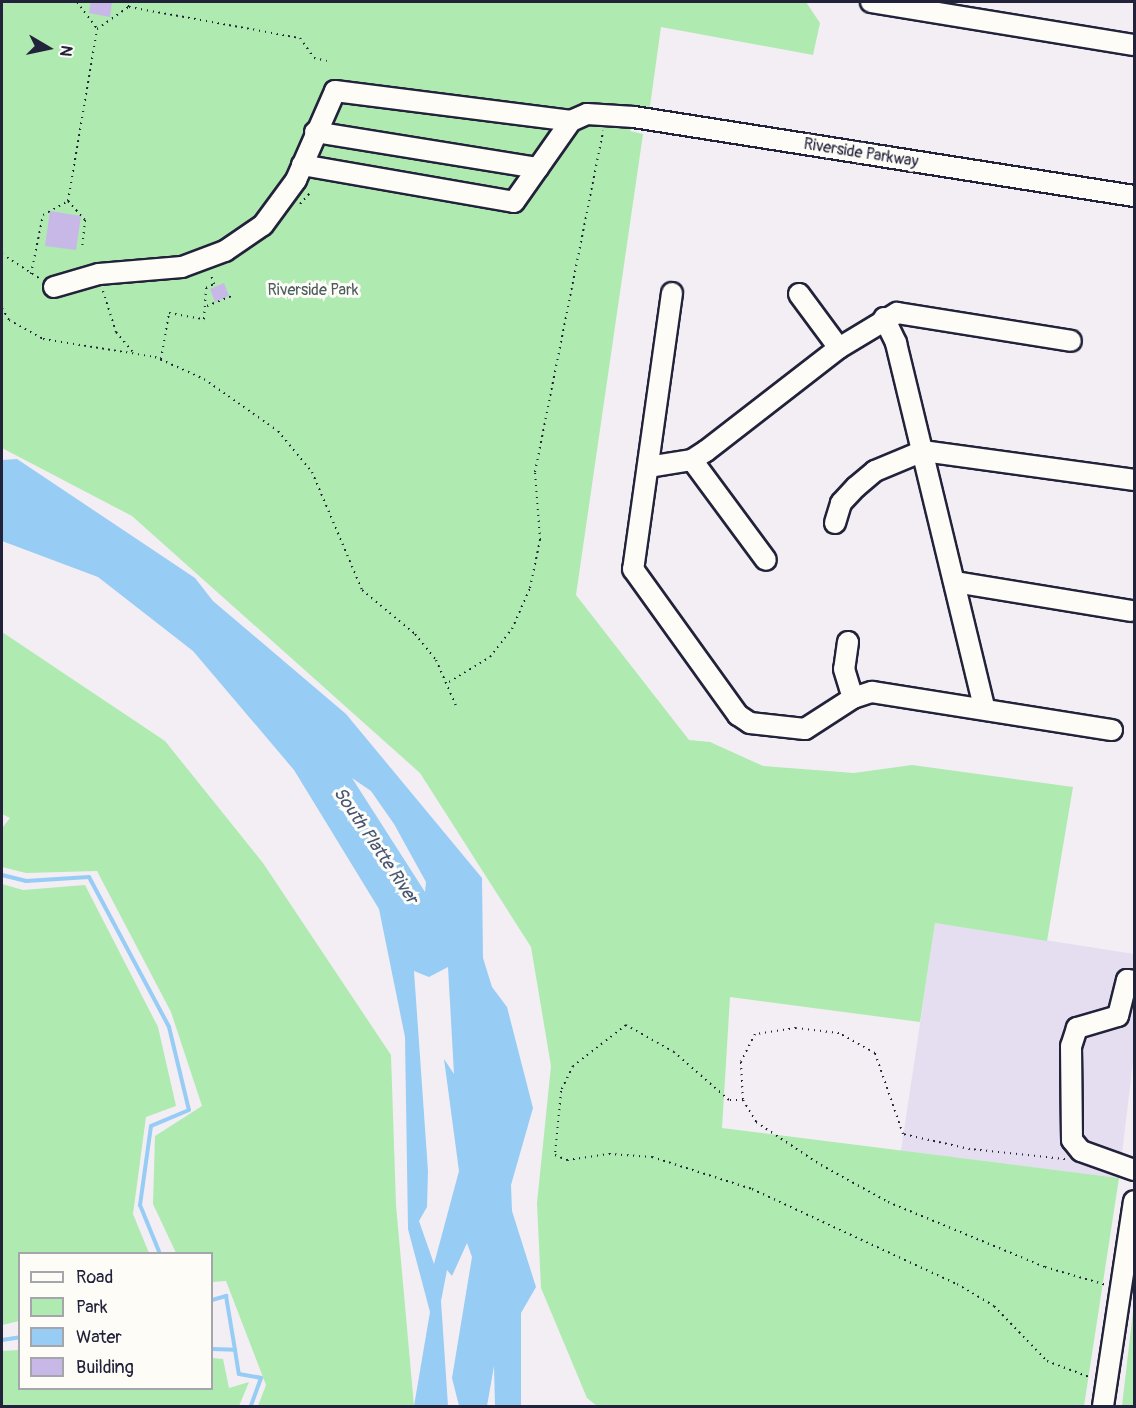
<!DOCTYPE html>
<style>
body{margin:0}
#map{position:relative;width:1136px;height:1408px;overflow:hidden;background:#f2eef4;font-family:Pangolin,sans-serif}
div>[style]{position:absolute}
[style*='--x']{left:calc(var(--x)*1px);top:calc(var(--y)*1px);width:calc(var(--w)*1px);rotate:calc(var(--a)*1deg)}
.built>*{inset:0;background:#e5def0}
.green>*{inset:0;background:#afeab0}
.water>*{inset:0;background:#97ccf5}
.stream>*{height:4px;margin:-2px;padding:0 2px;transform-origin:2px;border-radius:2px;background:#97ccf5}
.building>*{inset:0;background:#c8b8e8}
.path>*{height:2px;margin-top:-1px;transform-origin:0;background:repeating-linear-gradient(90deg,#22223b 0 1.5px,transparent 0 6px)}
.roads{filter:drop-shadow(2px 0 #22223b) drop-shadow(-2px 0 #22223b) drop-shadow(0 2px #22223b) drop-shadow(0 -2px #22223b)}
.minor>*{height:20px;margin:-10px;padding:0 10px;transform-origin:10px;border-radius:10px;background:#fdfcf7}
span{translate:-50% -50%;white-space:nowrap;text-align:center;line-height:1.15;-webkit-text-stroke:6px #fdfcf7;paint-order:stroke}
.street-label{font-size:16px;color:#22223b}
.park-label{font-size:16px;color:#4c5e5e}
.water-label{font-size:18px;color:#455573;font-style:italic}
.frame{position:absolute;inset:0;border:3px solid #22223b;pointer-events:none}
.legend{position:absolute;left:18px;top:1252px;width:195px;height:138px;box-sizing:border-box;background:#fdfcf7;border:2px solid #a5a5ac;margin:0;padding:8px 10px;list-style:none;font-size:18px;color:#22223b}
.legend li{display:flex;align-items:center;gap:12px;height:30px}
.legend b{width:30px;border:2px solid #a5a5ac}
.north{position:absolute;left:18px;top:18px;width:60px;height:60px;-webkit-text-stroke:4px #fdfcf7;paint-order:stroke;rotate:99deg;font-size:16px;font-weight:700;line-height:24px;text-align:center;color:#22223b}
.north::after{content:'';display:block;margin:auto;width:21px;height:27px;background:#22223b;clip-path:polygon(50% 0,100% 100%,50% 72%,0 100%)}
</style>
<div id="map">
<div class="built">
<i style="clip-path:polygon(935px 923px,1134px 954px,1134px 1054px,1119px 1178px,901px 1151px)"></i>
</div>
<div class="green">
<i style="clip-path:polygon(2px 2px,806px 2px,820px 23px,813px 55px,661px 27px,650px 106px,630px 131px,643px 134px,576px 595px,689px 740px,710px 742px,763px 766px,854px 773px,912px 765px,1073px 787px,1047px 941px,935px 923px,920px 1022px,730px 997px,722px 1128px,1119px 1178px,1084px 1406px,597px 1406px,587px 1398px,541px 1288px,537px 1203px,551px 1066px,531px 947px,420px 773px,132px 516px,2px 448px)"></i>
<i style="clip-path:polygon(2px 632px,165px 741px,263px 863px,391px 1055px,396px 1205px,414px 1406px,258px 1406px,266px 1385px,226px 1281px,212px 1282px,212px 1254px,176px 1253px,153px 1204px,155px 1136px,202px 1106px,171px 1012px,97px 871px,26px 873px,2px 867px,2px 828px,10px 818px,2px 814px)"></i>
<i style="clip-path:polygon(2px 884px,23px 890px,85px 885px,158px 1027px,176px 1106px,146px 1117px,133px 1214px,149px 1253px,20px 1254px,19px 1321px,2px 1325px)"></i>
<i style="clip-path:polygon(1134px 1303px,1134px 1406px,1122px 1406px)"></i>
<i style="clip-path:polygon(19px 1350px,20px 1388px,212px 1388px,212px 1358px,223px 1359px,229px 1388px,249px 1382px,239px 1406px,2px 1406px,2px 1351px)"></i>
</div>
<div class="water">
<i style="clip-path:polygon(evenodd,17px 459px,195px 578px,213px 601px,346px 714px,482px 878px,483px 958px,492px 987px,507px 1007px,533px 1108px,511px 1185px,512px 1211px,536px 1287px,521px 1313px,521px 1406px,495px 1406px,494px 1366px,487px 1406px,459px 1406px,452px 1378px,472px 1257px,467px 1243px,452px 1276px,447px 1270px,441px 1301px,448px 1406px,414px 1406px,430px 1312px,408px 1229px,405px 1037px,379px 909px,294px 770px,193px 651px,98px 577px,2px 541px,2px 460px,17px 459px,352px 778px,371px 791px,394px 824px,426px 882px,425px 892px,352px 778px,17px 459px,448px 967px,454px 1074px,444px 1059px,459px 1171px,434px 1264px,419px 1221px,427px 1207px,428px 1171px,414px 971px,429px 977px,448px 967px)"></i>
</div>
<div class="stream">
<i style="--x:2;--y:875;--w:25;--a:14"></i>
<i style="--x:26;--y:881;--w:63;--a:-3.6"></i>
<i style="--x:89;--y:877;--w:170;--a:61.9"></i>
<i style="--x:169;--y:1027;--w:85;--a:76.5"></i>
<i style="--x:189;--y:1110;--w:41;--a:157.2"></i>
<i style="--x:151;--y:1126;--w:80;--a:97.9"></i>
<i style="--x:140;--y:1205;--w:53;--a:67.8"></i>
<i style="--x:212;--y:1300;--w:15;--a:-16"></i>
<i style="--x:226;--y:1296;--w:55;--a:80.5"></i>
<i style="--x:2;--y:1340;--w:18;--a:-9"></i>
<i style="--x:212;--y:1349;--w:23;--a:2"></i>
<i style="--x:235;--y:1350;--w:24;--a:81"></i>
<i style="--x:239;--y:1374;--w:22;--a:10"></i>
<i style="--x:261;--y:1378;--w:30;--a:110"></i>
</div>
<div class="building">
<i style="clip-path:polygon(91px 2px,112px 2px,110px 17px,89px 13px)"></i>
<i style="clip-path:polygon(50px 211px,81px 216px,76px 250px,45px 246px)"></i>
<i style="clip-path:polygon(224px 283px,229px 296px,215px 302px,210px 289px)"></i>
</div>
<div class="path">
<i style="--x:77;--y:2;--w:34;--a:53"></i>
<i style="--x:97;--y:29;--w:39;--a:-35"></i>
<i style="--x:129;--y:7;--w:6;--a:-129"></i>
<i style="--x:129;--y:7;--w:174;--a:10.3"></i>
<i style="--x:300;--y:38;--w:24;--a:55"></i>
<i style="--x:314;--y:58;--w:13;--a:13"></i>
<i style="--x:68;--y:201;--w:25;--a:48"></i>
<i style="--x:85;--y:220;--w:29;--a:96"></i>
<i style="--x:300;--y:204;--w:15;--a:-48"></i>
<i style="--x:2;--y:254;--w:44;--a:33"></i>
<i style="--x:31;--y:274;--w:60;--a:-78.5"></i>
<i style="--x:43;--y:215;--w:29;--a:-29"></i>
<i style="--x:68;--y:201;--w:174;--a:-80.4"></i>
<i style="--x:103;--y:291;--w:43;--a:72.4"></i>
<i style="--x:116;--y:332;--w:26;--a:50"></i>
<i style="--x:207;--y:306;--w:27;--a:-22"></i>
<i style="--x:2;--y:308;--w:14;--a:60"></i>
<i style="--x:9;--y:320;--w:39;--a:29"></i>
<i style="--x:43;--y:339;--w:113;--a:9.1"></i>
<i style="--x:155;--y:357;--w:54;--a:24.2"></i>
<i style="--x:204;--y:379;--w:90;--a:35.1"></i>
<i style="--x:278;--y:431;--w:53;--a:50.3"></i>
<i style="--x:312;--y:472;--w:128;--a:67"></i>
<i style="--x:362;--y:590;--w:69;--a:39.7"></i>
<i style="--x:415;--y:634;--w:33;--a:51"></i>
<i style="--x:436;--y:660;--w:52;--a:66.4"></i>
<i style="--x:161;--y:359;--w:47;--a:-80.1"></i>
<i style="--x:169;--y:313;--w:36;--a:10"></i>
<i style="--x:204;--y:319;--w:31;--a:-86"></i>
<i style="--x:206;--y:288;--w:9;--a:-27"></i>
<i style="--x:214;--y:284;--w:9;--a:-108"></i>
<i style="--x:449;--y:682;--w:48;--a:-31.4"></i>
<i style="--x:490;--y:657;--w:36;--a:-52"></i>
<i style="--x:512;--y:629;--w:45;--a:-66.3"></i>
<i style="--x:530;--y:588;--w:49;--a:-78.2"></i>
<i style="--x:540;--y:540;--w:68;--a:-94.2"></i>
<i style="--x:535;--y:472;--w:348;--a:-78.7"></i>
<i style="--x:743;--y:1100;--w:14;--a:180"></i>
<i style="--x:729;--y:1100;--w:73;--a:-138.9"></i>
<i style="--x:674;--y:1052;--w:55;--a:-150.6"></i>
<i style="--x:626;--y:1025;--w:67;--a:142.3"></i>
<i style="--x:573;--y:1066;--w:28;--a:116"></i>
<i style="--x:561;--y:1091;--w:64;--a:95.4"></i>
<i style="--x:555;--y:1155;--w:13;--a:23"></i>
<i style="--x:567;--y:1160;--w:42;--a:-8.1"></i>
<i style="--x:609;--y:1154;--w:43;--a:4"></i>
<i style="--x:652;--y:1157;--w:105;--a:17.7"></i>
<i style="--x:752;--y:1189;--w:226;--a:24.9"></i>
<i style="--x:957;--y:1284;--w:43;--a:30.7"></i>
<i style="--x:994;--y:1306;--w:76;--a:46.1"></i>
<i style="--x:1047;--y:1361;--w:48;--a:20.7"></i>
<i style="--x:1065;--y:1159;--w:96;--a:-174"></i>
<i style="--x:970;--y:1149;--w:69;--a:-167.4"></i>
<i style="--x:903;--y:1134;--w:86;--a:-109.1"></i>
<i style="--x:875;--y:1053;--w:41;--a:-150.9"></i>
<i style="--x:839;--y:1033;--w:43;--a:-173.4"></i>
<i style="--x:796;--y:1028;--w:41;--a:171.7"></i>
<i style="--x:755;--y:1034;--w:31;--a:117"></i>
<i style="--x:741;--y:1062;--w:38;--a:87"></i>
<i style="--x:743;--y:1100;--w:26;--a:59"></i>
<i style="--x:756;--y:1122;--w:78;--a:33.5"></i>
<i style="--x:821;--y:1165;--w:77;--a:28.9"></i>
<i style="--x:888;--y:1202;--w:170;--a:22.5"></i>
<i style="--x:1045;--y:1267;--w:64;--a:16.4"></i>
</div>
<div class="roads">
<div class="minor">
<i style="--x:871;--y:2;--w:266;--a:9.3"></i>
<i style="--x:315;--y:132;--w:226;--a:9.2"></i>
<i style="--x:302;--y:165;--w:215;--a:9.9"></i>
<i style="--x:514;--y:202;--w:99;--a:-54.9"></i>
<i style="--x:54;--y:287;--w:47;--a:-16.1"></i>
<i style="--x:99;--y:274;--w:83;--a:-4.8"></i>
<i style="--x:182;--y:267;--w:46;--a:-20.4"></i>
<i style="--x:225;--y:251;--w:46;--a:-34.4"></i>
<i style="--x:263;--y:225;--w:56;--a:-53.7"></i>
<i style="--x:296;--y:180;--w:97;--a:-66.3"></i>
<i style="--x:335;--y:91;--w:238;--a:7.2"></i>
<i style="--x:571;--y:121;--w:17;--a:-24"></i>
<i style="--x:587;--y:114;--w:47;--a:3.7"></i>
<i style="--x:634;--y:117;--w:506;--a:8.98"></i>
<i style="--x:672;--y:293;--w:279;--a:98"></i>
<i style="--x:633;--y:569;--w:180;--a:54.3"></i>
<i style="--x:738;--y:715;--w:14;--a:34"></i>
<i style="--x:750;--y:723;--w:55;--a:6.2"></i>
<i style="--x:805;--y:729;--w:57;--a:-32.9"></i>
<i style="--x:853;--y:698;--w:20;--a:-18"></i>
<i style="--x:872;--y:692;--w:243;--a:9"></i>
<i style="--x:799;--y:294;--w:67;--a:53.5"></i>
<i style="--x:884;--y:318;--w:28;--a:64"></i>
<i style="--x:896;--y:343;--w:375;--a:76.4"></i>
<i style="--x:692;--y:460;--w:124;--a:53.5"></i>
<i style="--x:648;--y:467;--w:45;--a:-9"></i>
<i style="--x:692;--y:460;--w:17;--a:-33"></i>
<i style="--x:706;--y:451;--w:168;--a:-37.8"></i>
<i style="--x:839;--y:348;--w:68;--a:-31.1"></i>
<i style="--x:897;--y:313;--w:176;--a:9.1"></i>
<i style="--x:835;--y:523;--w:21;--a:-73"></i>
<i style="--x:841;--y:503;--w:22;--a:-47"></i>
<i style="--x:856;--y:487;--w:25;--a:-40"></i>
<i style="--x:875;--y:471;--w:52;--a:-22.6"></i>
<i style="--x:923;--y:451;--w:213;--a:7.8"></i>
<i style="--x:955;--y:582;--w:179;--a:9.3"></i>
<i style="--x:848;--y:642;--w:27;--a:98"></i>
<i style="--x:844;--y:669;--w:30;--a:73"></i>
<i style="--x:1134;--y:981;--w:7;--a:-172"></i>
<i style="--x:1127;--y:980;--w:37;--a:104"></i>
<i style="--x:1118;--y:1016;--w:43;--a:163.7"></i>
<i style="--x:1077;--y:1028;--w:19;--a:108"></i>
<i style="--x:1071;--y:1046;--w:94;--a:89.4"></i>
<i style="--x:1072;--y:1140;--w:14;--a:51"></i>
<i style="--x:1081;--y:1151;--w:56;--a:19.7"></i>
<i style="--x:1103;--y:1406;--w:207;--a:-81.4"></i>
</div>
</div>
<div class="street-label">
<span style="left:861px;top:153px;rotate:9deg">Riverside Parkway</span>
</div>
<div class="park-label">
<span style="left:313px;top:290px">Riverside Park</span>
</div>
<div class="water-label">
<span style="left:375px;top:846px;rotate:56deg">South Platte River</span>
</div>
<div class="frame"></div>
<ul class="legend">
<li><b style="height:8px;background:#fdfcf7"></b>Road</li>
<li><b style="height:16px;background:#afeab0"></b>Park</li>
<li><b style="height:16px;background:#97ccf5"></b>Water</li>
<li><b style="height:16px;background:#c8b8e8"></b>Building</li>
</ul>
<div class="north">N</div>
</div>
